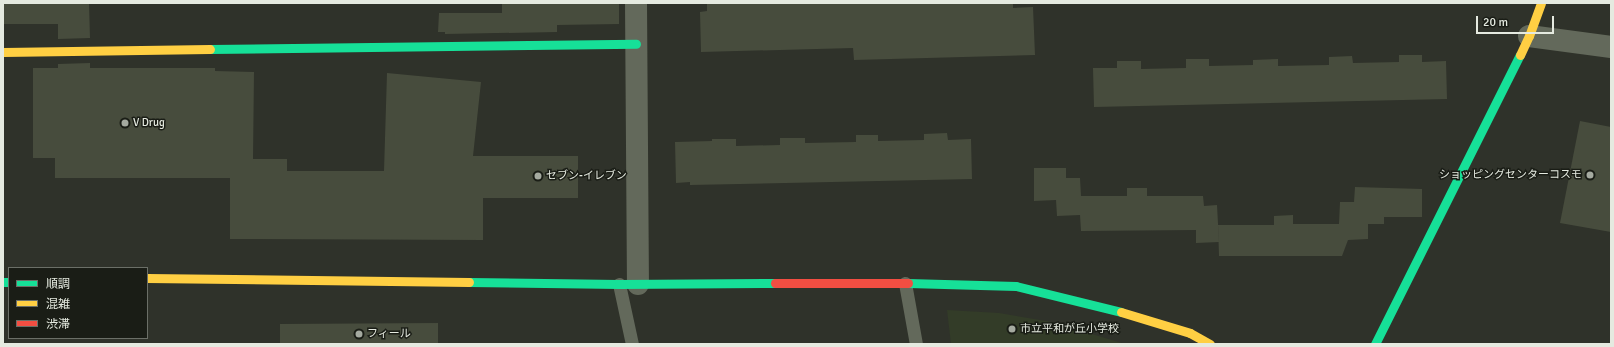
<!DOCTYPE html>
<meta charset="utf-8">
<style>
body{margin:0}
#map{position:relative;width:1614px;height:347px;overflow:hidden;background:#2f322a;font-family:Signika,"Noto Sans JP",sans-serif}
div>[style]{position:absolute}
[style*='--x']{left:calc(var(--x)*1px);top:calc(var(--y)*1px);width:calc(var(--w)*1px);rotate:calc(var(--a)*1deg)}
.built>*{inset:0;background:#333c28}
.building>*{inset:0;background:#474c3d}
.lane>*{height:13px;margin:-6.5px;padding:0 6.5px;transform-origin:6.5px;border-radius:6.5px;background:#63695b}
.street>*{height:22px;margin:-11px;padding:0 11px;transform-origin:11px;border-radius:11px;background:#63695b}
.fast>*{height:9px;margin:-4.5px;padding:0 4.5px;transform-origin:4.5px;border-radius:4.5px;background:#16e098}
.slow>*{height:9px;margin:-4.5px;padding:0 4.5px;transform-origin:4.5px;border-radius:4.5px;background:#ffcf43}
.jam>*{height:9px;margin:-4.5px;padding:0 4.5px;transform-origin:4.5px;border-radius:4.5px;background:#f24e42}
.dots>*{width:11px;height:11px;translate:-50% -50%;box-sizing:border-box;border:2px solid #1a1d16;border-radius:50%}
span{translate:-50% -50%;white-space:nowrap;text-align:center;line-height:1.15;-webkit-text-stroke:3px #1a1d16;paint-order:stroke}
.poi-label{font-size:11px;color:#e5eae0}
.left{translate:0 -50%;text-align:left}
.right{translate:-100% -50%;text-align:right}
.frame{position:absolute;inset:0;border:4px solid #e5eae0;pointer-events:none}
.legend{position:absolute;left:8px;top:267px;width:140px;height:72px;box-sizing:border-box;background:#1a1d16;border:1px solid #6b6f67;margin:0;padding:5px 7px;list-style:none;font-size:12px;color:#e5eae0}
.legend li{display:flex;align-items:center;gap:8px;height:20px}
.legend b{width:20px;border:1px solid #6b6f67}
.scale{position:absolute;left:1476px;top:16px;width:78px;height:18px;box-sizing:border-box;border:2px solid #e5eae0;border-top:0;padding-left:5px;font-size:12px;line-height:14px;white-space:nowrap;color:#e5eae0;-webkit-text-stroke:3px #1a1d16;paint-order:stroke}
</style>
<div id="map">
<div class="built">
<i style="clip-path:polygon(947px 310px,999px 313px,1052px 322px,1125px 344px,951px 344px)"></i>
</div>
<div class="building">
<i style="clip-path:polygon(3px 3px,89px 3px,90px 38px,58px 39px,58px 24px,3px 24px)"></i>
<i style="clip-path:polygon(502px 3px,619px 3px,619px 24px,557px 25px,557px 32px,445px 34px,445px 32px,438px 32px,439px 13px,502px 13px)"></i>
<i style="clip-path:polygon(712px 3px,1013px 3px,1013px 8px,1033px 7px,1035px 55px,854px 60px,853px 48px,701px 52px,700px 12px,707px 11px,707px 4px)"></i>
<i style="clip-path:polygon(1399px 55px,1422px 55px,1422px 62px,1446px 61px,1447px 99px,1094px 107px,1093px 68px,1117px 68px,1117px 61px,1141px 61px,1141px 69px,1186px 68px,1186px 59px,1209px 59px,1209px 66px,1253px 65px,1253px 60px,1278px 59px,1278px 66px,1329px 65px,1329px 57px,1352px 56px,1353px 63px,1399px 62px)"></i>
<i style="clip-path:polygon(90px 63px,90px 68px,215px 68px,215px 71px,254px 72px,253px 159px,287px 159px,287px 171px,384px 171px,387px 73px,481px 82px,473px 156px,578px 156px,578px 198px,483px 198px,483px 240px,230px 239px,230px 178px,55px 178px,55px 158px,33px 158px,33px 68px,58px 68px,58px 64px)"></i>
<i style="clip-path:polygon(1580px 121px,1611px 127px,1611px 232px,1560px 223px)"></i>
<i style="clip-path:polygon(947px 133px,948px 140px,971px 139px,972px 179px,690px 185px,690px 182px,676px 183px,675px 142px,712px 141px,712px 139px,736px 139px,736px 146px,780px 145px,780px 138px,805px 138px,805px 143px,856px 142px,856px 135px,878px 135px,878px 141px,924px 140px,924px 134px)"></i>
<i style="clip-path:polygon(1034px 168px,1066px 168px,1066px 178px,1080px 178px,1081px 196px,1127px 196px,1127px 188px,1147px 188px,1147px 196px,1203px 196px,1204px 206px,1217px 205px,1219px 242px,1196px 243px,1196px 230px,1081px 231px,1080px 215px,1057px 216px,1056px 200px,1034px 201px)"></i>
<i style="clip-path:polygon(1355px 187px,1422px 189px,1422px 217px,1384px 217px,1384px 224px,1368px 224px,1368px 239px,1348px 240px,1342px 256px,1219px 256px,1218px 225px,1274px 225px,1274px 216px,1293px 215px,1293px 224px,1339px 224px,1340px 202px,1354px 202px)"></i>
<i style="clip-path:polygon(438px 323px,438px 344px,280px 344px,280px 324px)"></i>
</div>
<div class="lane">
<i style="--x:905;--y:283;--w:62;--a:79.8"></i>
<i style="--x:619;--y:284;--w:61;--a:77.8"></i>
</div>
<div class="street">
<i style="--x:636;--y:3;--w:281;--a:89.6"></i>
<i style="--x:1529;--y:36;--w:83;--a:7.6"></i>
</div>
<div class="fast">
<i style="--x:210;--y:49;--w:426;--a:-0.7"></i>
<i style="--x:3;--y:282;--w:6;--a:0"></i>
<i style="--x:469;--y:282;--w:150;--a:0.8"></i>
<i style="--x:619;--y:284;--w:156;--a:-0.4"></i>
<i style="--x:908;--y:283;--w:108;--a:1.6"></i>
<i style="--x:1016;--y:286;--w:108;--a:13.9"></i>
<i style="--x:1375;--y:344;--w:323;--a:-63.4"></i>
</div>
<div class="slow">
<i style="--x:3;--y:52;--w:207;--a:-0.8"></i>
<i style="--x:1520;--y:55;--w:21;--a:-65"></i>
<i style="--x:1529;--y:36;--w:35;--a:-70"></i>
<i style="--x:147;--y:278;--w:322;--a:0.7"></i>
<i style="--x:1121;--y:312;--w:72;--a:16.9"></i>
<i style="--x:1190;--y:333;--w:23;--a:29"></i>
</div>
<div class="jam">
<i style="--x:775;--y:283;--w:133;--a:0"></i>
</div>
<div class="dots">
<i style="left:125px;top:123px;background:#a5aaa0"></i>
<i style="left:1590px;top:175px;background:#a5aaa0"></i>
<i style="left:538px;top:176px;background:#a5aaa0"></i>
<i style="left:1012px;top:329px;background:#a5aaa0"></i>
<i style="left:359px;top:334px;background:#a5aaa0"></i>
</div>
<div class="poi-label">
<span class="left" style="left:133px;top:123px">V Drug</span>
<span class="right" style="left:1582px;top:175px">ショッピングセンターコスモ</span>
<span class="left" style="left:546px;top:176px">セブン-イレブン</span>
<span class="left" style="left:1020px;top:329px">市立平和が丘小学校</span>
<span class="left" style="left:367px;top:334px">フィール</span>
</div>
<div class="frame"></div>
<ul class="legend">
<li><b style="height:5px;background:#16e098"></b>順調</li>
<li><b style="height:5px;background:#ffcf43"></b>混雑</li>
<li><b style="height:5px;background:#f24e42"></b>渋滞</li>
</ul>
<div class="scale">20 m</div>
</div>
